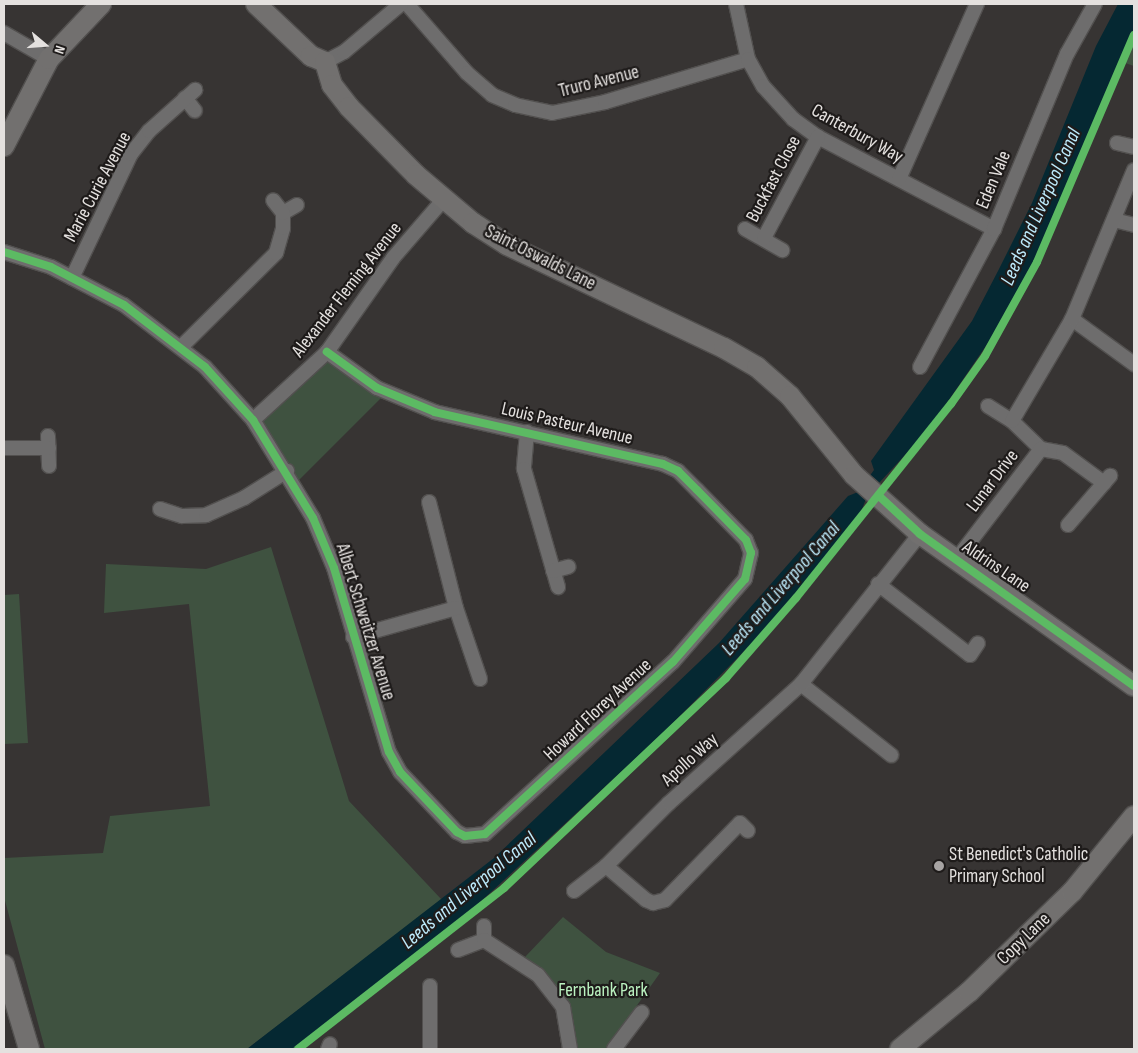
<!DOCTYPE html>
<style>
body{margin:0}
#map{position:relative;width:1138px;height:1053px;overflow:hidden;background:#373433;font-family:"Sofia Sans Condensed",sans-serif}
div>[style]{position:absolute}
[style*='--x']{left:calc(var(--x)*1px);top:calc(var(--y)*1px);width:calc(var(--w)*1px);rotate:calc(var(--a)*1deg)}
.green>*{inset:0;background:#3f5240}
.water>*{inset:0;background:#052832}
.roads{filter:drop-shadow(1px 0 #52504f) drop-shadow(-1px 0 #52504f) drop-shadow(0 1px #52504f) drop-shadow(0 -1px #52504f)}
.street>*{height:14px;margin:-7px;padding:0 7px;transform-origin:7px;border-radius:7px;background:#6e6d6d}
.secondary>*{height:20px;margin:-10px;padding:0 10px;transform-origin:10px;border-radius:10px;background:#72706f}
.cycleway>*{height:8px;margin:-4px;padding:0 4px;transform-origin:4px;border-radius:4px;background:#5cba63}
.dots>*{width:14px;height:14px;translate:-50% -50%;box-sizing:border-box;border:2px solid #1e1b1a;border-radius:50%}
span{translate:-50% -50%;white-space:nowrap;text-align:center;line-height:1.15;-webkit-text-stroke:4.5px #1e1b1a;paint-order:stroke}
.street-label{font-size:19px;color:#e4e1df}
.poi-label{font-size:19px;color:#e4e1df}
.left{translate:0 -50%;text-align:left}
.park-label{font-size:19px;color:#bbf2c0}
.water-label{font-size:20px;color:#bdebfc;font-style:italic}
.frame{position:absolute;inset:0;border:5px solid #e4e1df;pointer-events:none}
.north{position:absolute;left:20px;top:20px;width:50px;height:50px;-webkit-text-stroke:4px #1e1b1a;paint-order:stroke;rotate:108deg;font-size:14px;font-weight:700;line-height:20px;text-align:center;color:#e4e1df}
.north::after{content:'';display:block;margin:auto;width:18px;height:22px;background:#e4e1df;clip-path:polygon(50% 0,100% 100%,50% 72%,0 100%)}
</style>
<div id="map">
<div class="green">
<i style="clip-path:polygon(1134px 30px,1134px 66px,1119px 61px)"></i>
<i style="clip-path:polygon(326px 357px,385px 394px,296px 483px,256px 421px)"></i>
<i style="clip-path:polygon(271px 547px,349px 801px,442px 900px,247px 1049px,45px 1049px,4px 897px,4px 858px,103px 853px,110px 816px,210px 806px,189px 604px,104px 613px,106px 564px,206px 569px)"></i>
<i style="clip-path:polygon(19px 594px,28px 743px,4px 744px,4px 595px)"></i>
<i style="clip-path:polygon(563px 917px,606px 952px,660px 973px,606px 1049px,574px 1049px,572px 1016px,559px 988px,525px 957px)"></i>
</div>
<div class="water">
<i style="clip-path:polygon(1118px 4px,1134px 4px,1134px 30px,1038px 255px,1007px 315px,929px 429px,867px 496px,861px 512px,774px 621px,663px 733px,465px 916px,293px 1049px,247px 1049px,494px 858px,719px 643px,848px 496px,858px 492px,874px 470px,871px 461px,972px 321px,998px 271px,1032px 203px,1096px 46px)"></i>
</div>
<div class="roads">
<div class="street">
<i style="--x:407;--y:4;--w:91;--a:49"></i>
<i style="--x:467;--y:73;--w:33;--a:41"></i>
<i style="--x:492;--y:95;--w:25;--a:23"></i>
<i style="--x:515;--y:105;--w:38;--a:12"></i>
<i style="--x:552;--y:113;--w:54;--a:-11.7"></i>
<i style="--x:605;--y:102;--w:149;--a:-16.7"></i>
<i style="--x:736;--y:4;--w:56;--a:77.7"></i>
<i style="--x:748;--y:59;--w:31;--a:61"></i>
<i style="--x:763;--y:86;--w:45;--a:47.7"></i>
<i style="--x:793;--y:119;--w:31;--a:36"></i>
<i style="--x:818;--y:137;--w:199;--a:27.6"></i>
<i style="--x:4;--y:33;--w:52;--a:30"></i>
<i style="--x:325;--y:62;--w:21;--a:-28"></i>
<i style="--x:344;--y:52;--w:75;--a:-40.1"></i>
<i style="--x:185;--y:98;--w:16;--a:52"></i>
<i style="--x:1117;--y:143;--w:17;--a:13"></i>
<i style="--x:899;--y:179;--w:192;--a:-66"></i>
<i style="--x:283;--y:213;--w:16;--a:-30"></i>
<i style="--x:1114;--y:220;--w:21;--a:14"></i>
<i style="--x:745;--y:229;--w:43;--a:29.6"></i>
<i style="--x:764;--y:238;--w:115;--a:-61.9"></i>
<i style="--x:4;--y:252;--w:49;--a:17.7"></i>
<i style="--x:51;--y:267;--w:82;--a:27.5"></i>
<i style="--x:124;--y:305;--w:102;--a:37.4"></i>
<i style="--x:205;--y:367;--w:72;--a:47.8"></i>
<i style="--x:253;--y:420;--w:115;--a:58.5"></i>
<i style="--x:313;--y:518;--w:54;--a:67.2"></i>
<i style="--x:334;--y:568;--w:192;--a:73.4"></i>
<i style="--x:389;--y:752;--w:23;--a:61"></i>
<i style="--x:400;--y:772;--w:83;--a:46.5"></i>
<i style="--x:457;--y:832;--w:9;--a:27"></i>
<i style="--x:465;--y:836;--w:20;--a:-6"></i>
<i style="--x:485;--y:834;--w:255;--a:-42.5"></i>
<i style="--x:673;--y:662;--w:110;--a:-49.1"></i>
<i style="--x:745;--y:579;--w:27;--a:-77"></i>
<i style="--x:751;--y:553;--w:14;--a:-111"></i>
<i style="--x:746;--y:540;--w:70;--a:-134.4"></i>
<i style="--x:697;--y:490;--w:27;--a:-135"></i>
<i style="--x:678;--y:471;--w:17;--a:-155"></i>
<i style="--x:663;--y:464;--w:234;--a:-167.2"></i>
<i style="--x:435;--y:412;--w:63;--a:-157.5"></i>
<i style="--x:377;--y:388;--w:62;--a:-144.2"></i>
<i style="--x:72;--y:278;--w:137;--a:-64.6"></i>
<i style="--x:131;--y:154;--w:29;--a:-52"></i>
<i style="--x:149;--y:131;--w:62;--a:-41.7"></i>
<i style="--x:1072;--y:319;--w:77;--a:36"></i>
<i style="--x:181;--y:347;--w:134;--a:-44.7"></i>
<i style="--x:276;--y:253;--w:26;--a:-74"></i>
<i style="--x:283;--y:228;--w:15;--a:-90"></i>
<i style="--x:283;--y:213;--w:16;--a:-128"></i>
<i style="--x:920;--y:367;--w:157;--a:-61.8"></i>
<i style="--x:994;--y:229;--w:190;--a:-67.4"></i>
<i style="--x:1067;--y:54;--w:57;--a:-60.8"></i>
<i style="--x:988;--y:406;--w:28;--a:32"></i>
<i style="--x:1012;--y:421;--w:40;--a:44"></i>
<i style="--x:1041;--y:449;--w:22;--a:10"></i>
<i style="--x:1063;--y:453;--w:51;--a:36.2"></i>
<i style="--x:253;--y:420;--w:100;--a:-42.6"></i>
<i style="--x:327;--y:352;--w:115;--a:-54.9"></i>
<i style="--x:393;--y:258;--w:78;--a:-49.2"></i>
<i style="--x:1012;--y:421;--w:118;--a:-59.5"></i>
<i style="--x:1072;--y:319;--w:161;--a:-67.4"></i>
<i style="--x:527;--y:432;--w:37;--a:95"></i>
<i style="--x:524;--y:469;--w:123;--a:73.9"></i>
<i style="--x:48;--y:436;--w:30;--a:88"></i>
<i style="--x:4;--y:448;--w:45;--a:0"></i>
<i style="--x:429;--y:502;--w:109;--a:75.7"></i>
<i style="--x:456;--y:608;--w:75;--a:71.3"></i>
<i style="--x:160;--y:509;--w:23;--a:18"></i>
<i style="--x:182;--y:516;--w:24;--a:-2"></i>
<i style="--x:206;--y:515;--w:42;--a:-24.1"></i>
<i style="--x:244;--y:498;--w:51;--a:-32.1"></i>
<i style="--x:1068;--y:525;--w:65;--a:-49.4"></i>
<i style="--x:956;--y:560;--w:140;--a:-52.6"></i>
<i style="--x:553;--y:571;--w:16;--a:-15"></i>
<i style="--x:878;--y:584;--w:116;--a:37.7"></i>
<i style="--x:970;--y:655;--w:14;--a:-56"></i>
<i style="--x:353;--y:637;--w:107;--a:-15.7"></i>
<i style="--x:801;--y:684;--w:115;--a:38.3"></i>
<i style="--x:606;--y:866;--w:52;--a:40.4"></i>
<i style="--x:646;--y:900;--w:8;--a:23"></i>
<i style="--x:653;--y:903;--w:12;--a:-14"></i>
<i style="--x:665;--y:900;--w:107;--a:-45.8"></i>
<i style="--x:740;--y:823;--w:11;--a:45"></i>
<i style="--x:574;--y:891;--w:41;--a:-38"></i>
<i style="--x:606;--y:866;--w:89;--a:-45"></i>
<i style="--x:669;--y:803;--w:178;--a:-42"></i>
<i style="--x:801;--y:684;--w:191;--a:-51.6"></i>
<i style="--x:484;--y:940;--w:14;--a:-90"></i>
<i style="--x:458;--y:950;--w:28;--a:-21"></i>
<i style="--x:484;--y:940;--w:64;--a:32.9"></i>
<i style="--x:538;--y:975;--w:41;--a:52"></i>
<i style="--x:563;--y:1007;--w:43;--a:80.5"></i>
<i style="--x:328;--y:1049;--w:5;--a:-68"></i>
<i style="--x:430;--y:1049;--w:63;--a:-90"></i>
<i style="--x:614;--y:1049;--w:46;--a:-52.9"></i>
</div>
<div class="secondary">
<i style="--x:256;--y:4;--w:76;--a:43.4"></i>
<i style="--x:311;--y:56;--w:15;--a:23"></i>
<i style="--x:325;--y:62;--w:24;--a:73"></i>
<i style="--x:332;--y:85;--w:28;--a:52"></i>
<i style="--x:349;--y:107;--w:95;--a:45.4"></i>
<i style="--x:416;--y:175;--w:75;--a:40.1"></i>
<i style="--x:473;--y:223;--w:40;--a:32.9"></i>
<i style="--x:507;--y:245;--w:240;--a:25.4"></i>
<i style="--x:724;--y:348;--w:38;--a:30"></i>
<i style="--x:757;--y:367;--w:44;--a:41.3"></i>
<i style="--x:790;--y:396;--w:102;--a:51"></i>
<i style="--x:854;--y:475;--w:89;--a:41.8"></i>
<i style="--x:920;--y:534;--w:262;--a:35.4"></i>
<i style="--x:4;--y:146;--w:98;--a:-62.7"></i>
<i style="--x:49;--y:59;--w:76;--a:-46.6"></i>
<i style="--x:4;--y:965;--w:88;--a:73.4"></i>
<i style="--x:900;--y:1049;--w:89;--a:-39.6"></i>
<i style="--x:969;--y:992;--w:144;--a:-44.2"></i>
<i style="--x:1072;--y:892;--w:98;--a:-50.8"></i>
</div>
</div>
<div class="cycleway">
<i style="--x:4;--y:252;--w:49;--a:17.7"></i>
<i style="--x:51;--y:267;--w:82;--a:27.5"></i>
<i style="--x:124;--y:305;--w:102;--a:37.4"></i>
<i style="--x:205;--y:367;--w:72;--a:47.8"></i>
<i style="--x:253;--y:420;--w:115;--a:58.5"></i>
<i style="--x:313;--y:518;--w:54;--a:67.2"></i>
<i style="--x:334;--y:568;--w:192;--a:73.4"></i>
<i style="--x:389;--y:752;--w:23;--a:61"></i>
<i style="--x:400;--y:772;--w:83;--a:46.5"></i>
<i style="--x:457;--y:832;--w:9;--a:27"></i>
<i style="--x:465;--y:836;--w:20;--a:-6"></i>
<i style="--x:485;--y:834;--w:255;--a:-42.5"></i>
<i style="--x:673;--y:662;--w:110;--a:-49.1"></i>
<i style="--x:745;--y:579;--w:27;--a:-77"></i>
<i style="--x:751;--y:553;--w:14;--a:-111"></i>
<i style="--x:746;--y:540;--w:70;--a:-134.4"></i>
<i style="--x:697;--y:490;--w:27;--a:-135"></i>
<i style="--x:678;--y:471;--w:17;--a:-155"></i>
<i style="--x:663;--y:464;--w:234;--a:-167.2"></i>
<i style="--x:435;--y:412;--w:63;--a:-157.5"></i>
<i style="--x:377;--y:388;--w:62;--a:-144.2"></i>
<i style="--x:879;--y:496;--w:56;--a:42.8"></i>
<i style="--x:920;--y:534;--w:262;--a:35.4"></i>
<i style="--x:298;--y:1049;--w:261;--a:-38"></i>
<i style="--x:504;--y:888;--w:306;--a:-43.4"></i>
<i style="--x:726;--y:678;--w:106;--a:-48.8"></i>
<i style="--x:796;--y:598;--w:248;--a:-51.4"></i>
<i style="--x:951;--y:404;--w:59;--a:-54.7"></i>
<i style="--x:985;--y:356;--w:107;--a:-61"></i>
<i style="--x:1037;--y:262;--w:247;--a:-66.9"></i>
</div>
<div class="dots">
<i style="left:939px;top:866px;background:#a7a4a3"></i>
</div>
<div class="street-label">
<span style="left:599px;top:82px;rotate:-14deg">Truro Avenue</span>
<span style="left:857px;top:134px;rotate:29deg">Canterbury Way</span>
<span style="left:774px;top:179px;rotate:-62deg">Buckfast Close</span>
<span style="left:994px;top:180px;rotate:-67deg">Eden Vale</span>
<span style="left:98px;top:187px;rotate:-62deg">Marie Curie Avenue</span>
<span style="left:540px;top:258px;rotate:27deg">Saint Oswalds Lane</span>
<span style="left:347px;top:290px;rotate:-52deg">Alexander Fleming Avenue</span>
<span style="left:567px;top:424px;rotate:13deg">Louis Pasteur Avenue</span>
<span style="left:993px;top:481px;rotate:-53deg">Lunar Drive</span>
<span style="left:996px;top:567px;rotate:34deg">Aldrins Lane</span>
<span style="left:365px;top:622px;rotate:73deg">Albert Schweitzer Avenue</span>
<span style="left:598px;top:710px;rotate:-43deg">Howard Florey Avenue</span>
<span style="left:690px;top:760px;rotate:-42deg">Apollo Way</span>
<span style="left:1024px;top:939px;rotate:-44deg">Copy Lane</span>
</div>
<div class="poi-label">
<span class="left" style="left:949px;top:866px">St Benedict's Catholic<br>Primary School</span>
</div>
<div class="park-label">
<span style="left:603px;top:991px">Fernbank Park</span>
</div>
<div class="water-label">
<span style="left:1041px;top:207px;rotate:-66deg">Leeds and Liverpool Canal</span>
<span style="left:781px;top:589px;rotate:-49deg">Leeds and Liverpool Canal</span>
<span style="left:469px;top:891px;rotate:-40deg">Leeds and Liverpool Canal</span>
</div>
<div class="frame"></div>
<div class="north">N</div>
</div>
